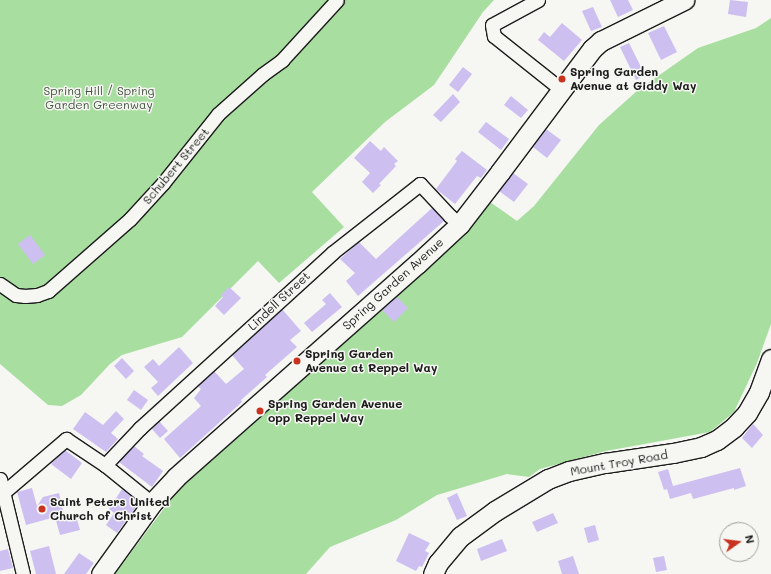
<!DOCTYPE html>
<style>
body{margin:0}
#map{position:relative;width:771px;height:574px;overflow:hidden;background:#f6f6f2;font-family:Mali,sans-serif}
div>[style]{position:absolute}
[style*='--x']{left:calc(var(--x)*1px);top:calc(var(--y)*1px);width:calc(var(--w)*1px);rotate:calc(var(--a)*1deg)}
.green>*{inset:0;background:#a9dea1}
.building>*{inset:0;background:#cebff1}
.roads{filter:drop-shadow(1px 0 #1c1c1c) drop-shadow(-1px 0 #1c1c1c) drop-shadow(0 1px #1c1c1c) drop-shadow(0 -1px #1c1c1c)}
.street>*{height:13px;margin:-6.5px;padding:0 6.5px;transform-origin:6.5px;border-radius:6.5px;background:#f6f6f2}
.secondary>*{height:19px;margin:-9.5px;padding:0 9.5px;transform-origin:9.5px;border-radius:9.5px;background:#f6f6f2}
.dots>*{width:11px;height:11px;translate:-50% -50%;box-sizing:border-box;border:2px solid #f6f6f2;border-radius:50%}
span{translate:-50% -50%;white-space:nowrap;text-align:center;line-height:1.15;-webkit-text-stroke:3px #f6f6f2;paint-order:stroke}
.poi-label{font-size:12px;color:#1c1c1c;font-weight:700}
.left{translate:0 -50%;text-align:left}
.park-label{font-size:12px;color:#465644}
.street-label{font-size:12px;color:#1c1c1c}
.north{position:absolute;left:719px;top:522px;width:40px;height:40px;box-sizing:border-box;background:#f6f6f2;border:1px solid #9f9f9c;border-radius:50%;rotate:76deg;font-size:11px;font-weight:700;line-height:16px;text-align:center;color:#1c1c1c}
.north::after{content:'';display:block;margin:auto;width:14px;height:18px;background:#c8321e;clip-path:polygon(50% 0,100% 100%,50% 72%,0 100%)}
</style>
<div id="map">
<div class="green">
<i style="clip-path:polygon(0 0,494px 0,483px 12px,434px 85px,385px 122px,312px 192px,344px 227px,279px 283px,258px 261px,182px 337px,122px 355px,110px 364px,81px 395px,62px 406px,48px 405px,0 364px)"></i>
<i style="clip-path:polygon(771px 18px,771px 324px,757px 363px,734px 412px,710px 432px,606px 451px,540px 469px,529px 477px,507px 474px,437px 495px,396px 520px,330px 547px,306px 574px,115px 574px,180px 487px,464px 236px,490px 202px,517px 221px,534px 206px,599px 125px,638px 90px,698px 48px,756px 28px)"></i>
</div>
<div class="building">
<i style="clip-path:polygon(610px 0,628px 0,633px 10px,618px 17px)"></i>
<i style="clip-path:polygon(730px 0,748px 2px,746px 17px,728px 14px)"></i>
<i style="clip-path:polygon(593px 7px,602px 27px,591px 31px,582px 11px)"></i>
<i style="clip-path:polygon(562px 23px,582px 40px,564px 61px,538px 40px,544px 32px,550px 37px)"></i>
<i style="clip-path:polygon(664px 26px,677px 52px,661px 60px,648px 33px)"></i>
<i style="clip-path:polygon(629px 43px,645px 75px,636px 80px,620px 47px)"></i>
<i style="clip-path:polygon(463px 67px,472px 74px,458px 92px,449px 85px)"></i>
<i style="clip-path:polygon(453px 94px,460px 102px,441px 122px,433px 115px)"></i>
<i style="clip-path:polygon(511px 96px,528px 110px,521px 118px,504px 105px)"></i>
<i style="clip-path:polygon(486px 122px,509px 139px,501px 150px,478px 132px)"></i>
<i style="clip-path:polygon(546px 129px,561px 140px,547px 158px,533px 147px)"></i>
<i style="clip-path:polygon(370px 141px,381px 151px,384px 147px,398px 161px,394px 164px,396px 166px,379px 184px,381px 185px,373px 193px,362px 182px,370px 173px,354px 158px)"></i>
<i style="clip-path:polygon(462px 151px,487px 170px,481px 178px,477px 176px,455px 204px,436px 189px,457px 161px,455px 159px)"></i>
<i style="clip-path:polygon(513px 173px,528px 184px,514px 202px,499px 191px)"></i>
<i style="clip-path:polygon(432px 208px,444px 221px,358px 296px,346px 281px,355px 273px,340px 259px,359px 242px,376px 259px)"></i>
<i style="clip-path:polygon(30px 235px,45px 255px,33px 264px,18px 244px)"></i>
<i style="clip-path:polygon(229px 287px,241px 298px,224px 315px,215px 306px,223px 297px,221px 295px)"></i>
<i style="clip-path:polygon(330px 293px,342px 307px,312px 332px,304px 323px,326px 304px,322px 300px)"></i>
<i style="clip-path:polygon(397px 297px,408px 308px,394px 322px,382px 310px)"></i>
<i style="clip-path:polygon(282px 309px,301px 331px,290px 340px,297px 347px,265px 375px,267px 377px,241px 400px,242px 402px,180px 458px,164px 439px,201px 406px,194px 398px,201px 389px,198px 386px,214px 371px,226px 384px,244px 369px,232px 355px)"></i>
<i style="clip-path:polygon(179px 347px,193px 363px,158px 396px,151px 388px,158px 382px,144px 367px,153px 359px,159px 366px)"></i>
<i style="clip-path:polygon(122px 358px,134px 371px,126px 379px,114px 366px)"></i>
<i style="clip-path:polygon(134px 390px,148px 400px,141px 410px,127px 400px)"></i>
<i style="clip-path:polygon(116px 411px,124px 419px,111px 433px,118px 439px,106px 452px,73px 429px,85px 412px,103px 425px)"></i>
<i style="clip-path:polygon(159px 421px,168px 431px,160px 438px,152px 429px)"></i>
<i style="clip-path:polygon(753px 424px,763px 435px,752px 448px,742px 438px)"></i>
<i style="clip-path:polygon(134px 446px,144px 454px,142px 456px,163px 471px,152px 487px,119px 462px)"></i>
<i style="clip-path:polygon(65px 450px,82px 463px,71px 479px,51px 464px)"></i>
<i style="clip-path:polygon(740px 468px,746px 486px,734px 490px,734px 488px,693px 499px,691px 493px,670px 499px,667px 489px,664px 490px,658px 472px,668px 469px,673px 486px)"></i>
<i style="clip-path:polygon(32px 488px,37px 506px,43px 497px,59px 493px,65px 519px,76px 516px,80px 530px,60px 535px,55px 517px,26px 525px,17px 492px)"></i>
<i style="clip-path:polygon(122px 489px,139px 503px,117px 533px,106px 525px,114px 513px,109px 509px)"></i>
<i style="clip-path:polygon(457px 493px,467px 516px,457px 520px,447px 498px)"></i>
<i style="clip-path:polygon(553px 513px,558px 523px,537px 532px,532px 522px)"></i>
<i style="clip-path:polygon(595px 525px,599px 540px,588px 543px,584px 528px)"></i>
<i style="clip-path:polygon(409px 533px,430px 543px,425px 551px,429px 553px,422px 567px,419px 566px,416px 571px,396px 561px)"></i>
<i style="clip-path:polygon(502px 539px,507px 551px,481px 561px,477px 549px)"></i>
<i style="clip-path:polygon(49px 546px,56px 574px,36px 574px,30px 551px)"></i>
<i style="clip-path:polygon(8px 549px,13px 568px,0 571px,0 551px)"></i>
<i style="clip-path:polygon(79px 553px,94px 563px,86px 574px,64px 574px)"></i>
<i style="clip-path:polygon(573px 556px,579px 574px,562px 574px,558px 561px)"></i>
<i style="clip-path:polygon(664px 556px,667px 570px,656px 572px,653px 558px)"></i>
</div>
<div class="roads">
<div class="street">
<i style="--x:538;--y:0;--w:52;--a:151.5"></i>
<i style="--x:492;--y:25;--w:11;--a:80"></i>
<i style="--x:494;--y:36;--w:87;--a:38.5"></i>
<i style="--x:0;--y:284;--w:19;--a:35"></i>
<i style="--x:16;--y:295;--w:9;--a:6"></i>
<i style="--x:25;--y:296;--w:12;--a:-5"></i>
<i style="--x:37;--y:295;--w:12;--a:-20"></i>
<i style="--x:48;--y:291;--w:109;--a:-41.3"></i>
<i style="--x:130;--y:219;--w:49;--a:-47.5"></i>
<i style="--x:163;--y:183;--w:88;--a:-51.4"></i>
<i style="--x:218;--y:114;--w:60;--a:-41.6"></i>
<i style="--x:263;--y:74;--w:24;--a:-36"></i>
<i style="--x:282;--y:60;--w:81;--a:-47.5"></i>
<i style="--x:105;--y:465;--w:51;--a:-46.6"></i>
<i style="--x:140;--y:428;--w:260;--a:-42.3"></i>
<i style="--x:332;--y:253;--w:112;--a:-38.1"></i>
<i style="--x:420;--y:184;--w:44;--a:46.8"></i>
<i style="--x:450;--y:216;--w:13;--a:39"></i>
<i style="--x:0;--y:479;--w:98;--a:76.4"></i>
<i style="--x:4;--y:492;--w:82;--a:-40.5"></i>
<i style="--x:66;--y:439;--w:47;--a:33.7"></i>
<i style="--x:105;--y:465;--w:60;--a:39"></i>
</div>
<div class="secondary">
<i style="--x:101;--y:574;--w:87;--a:-54.3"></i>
<i style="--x:152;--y:503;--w:35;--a:-47"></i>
<i style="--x:176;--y:477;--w:322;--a:-41.5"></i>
<i style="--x:417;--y:264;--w:59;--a:-42.9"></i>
<i style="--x:460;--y:224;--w:66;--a:-52.4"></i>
<i style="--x:500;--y:172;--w:154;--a:-53.2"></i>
<i style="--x:592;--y:49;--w:12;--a:-42"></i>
<i style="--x:601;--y:41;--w:93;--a:-26.3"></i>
<i style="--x:433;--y:574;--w:12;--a:-66"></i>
<i style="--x:438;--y:563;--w:35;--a:-50"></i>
<i style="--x:461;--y:536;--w:42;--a:-36.3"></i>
<i style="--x:495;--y:511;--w:62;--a:-31.1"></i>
<i style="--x:548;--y:479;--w:22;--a:-21"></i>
<i style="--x:569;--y:471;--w:37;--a:-13"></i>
<i style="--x:605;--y:463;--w:69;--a:-8.4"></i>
<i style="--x:673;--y:453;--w:29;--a:-12"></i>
<i style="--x:701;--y:447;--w:17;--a:-24"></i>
<i style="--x:717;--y:440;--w:21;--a:-37"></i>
<i style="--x:734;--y:427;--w:19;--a:-47"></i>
<i style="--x:747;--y:413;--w:24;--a:-60"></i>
<i style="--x:759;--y:392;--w:35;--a:-70"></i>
</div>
</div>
<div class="dots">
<i style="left:562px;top:79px;background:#c8321e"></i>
<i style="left:297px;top:361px;background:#c8321e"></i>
<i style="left:260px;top:411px;background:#c8321e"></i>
<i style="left:42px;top:509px;background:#c8321e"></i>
</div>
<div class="poi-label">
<span class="left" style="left:570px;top:79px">Spring Garden<br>Avenue at Giddy Way</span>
<span class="left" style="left:305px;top:361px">Spring Garden<br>Avenue at Reppel Way</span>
<span class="left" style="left:268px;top:411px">Spring Garden Avenue<br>opp Reppel Way</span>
<span class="left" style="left:50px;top:509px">Saint Peters United<br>Church of Christ</span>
</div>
<div class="park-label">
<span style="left:99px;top:98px">Spring Hill / Spring<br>Garden Greenway</span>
</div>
<div class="street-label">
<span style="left:176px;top:166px;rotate:-50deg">Schubert Street</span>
<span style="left:393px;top:284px;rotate:-42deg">Spring Garden Avenue</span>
<span style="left:279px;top:301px;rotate:-43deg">Lindell Street</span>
<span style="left:619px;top:463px;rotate:-10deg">Mount Troy Road</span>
</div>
<div class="north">N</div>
</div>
